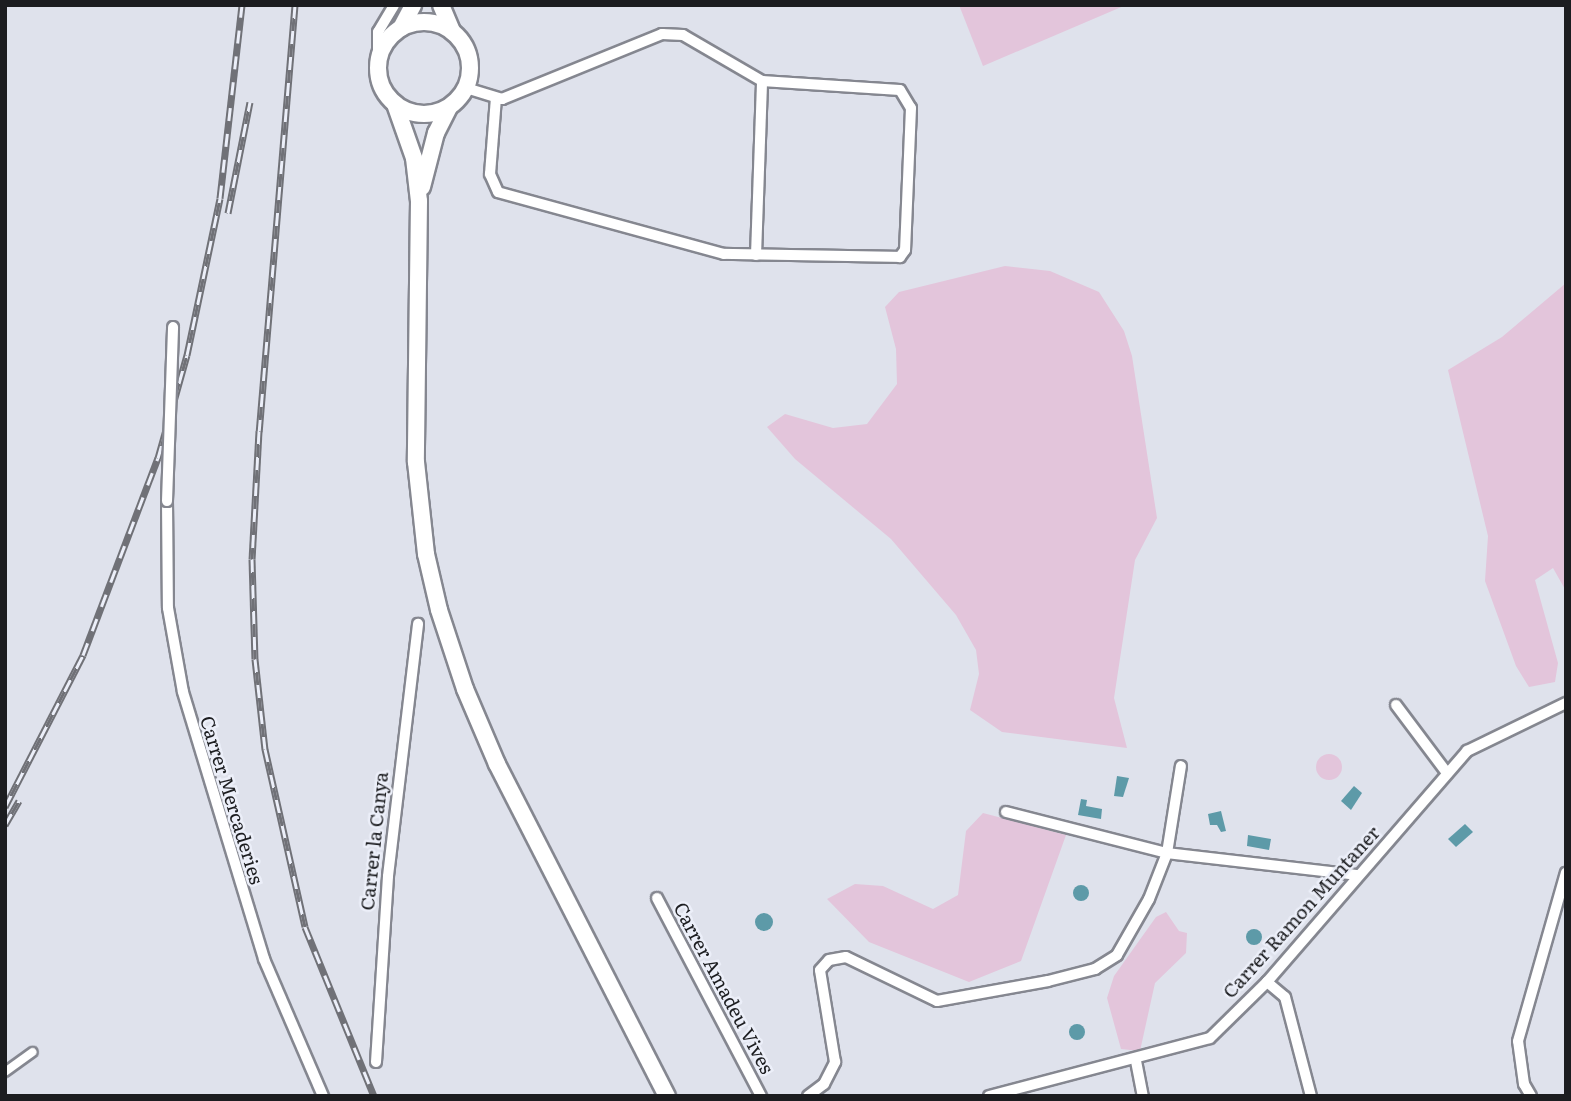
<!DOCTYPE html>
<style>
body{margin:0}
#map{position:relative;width:1571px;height:1101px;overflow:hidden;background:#dfe2ec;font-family:Literata,serif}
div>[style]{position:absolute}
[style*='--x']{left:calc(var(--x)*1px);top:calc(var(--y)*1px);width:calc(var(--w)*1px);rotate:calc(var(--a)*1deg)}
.green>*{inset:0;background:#e3c5db}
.round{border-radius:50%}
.water>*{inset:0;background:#5d9aa8}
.roads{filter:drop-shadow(2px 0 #858790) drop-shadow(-2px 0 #858790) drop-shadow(0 2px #858790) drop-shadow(0 -2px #858790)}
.pedestrian>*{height:8px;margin:-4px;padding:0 4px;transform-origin:4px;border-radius:4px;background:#fff}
.minor>*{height:10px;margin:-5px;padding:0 5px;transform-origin:5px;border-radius:5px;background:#fff}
.secondary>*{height:16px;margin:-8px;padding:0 8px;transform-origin:8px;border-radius:8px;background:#fff}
.secondary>.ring{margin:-8px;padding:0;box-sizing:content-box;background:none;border:16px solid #fff;border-radius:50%}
.rail>*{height:7px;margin-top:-3.5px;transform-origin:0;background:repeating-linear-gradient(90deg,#eceff9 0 13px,#707177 0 26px);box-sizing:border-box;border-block:2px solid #707177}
.bridges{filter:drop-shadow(2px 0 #858790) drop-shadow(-2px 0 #858790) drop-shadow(0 2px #858790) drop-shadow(0 -2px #858790)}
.minor-bridge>*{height:10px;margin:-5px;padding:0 5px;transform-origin:5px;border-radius:5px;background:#fff}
span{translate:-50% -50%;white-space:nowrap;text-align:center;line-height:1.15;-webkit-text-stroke:5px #eceff9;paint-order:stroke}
.street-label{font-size:19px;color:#1c1d20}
.frame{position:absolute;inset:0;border:7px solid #1c1d20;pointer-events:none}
</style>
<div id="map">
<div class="green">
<i style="clip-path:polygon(959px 5px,1126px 5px,983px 66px)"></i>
<i style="clip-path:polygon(1005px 266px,1050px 271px,1099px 292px,1124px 331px,1132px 356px,1157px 518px,1135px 560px,1114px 698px,1127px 748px,1002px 732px,970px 710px,979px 674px,976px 650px,956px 615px,891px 539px,795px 459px,767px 427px,785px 414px,833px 428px,867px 424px,897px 384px,896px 349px,885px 307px,899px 292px)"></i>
<i style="clip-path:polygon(1566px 283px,1566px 591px,1553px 568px,1535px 580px,1558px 663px,1555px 682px,1529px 687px,1516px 666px,1485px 581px,1488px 536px,1448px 370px,1502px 337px)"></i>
<i class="round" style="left:1316px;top:754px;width:26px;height:26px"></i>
<i style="clip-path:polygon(983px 813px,1066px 835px,1021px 961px,969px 982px,869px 942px,827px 899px,855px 884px,883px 886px,933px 909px,958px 895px,966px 831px)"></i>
<i style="clip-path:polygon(1166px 912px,1179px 931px,1187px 933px,1186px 953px,1155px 983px,1140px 1051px,1121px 1049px,1107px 998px,1114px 976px,1156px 917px)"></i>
</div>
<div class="water">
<i style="clip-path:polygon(1117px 776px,1129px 778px,1123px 797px,1114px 796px)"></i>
<i style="clip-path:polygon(1354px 786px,1362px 793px,1351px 810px,1341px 801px)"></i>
<i style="clip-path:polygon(1081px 799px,1087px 800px,1086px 806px,1102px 809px,1101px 819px,1078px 815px)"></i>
<i style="clip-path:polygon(1221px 811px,1226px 831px,1221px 832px,1217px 825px,1210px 825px,1208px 814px)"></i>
<i style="clip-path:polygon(1465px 824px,1473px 832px,1456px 847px,1448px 839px)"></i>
<i style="clip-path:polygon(1248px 835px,1271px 839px,1269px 850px,1247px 846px)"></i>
<i class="round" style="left:1073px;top:885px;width:16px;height:16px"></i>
<i class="round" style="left:755px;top:913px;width:18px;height:18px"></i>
<i class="round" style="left:1246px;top:929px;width:16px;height:16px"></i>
<i class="round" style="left:1069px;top:1024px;width:16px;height:16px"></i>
</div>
<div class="roads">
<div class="pedestrian">
<i style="--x:5;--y:1072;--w:34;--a:-36"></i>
</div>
<div class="minor">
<i style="--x:378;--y:59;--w:27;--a:-90"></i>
<i style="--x:378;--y:32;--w:31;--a:-59"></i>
<i style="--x:466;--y:88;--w:38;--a:17"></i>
<i style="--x:502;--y:99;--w:173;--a:-22.1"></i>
<i style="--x:662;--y:34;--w:21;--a:3"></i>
<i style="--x:683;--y:35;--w:91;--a:30.2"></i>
<i style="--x:762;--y:81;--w:138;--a:3.7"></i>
<i style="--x:900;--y:90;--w:21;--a:59"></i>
<i style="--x:911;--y:108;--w:142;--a:92.4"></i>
<i style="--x:905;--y:250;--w:9;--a:126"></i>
<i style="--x:900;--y:257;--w:176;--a:-179"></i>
<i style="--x:724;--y:254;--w:234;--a:-164.7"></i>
<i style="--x:498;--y:192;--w:20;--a:-114"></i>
<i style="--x:490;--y:174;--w:76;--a:-85.5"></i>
<i style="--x:756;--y:255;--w:174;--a:-88"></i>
<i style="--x:167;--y:501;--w:107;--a:89.5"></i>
<i style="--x:168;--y:608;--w:85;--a:79.9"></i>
<i style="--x:183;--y:692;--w:279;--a:73.1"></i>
<i style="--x:264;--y:959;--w:149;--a:66.7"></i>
<i style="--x:1396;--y:705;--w:85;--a:53.1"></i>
<i style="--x:1006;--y:812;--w:166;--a:14.3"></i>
<i style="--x:1167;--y:853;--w:192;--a:6.6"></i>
<i style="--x:657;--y:898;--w:224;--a:62.3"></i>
<i style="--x:1267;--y:982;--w:23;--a:40"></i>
<i style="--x:1285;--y:997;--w:102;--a:75.3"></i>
<i style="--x:1136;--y:1061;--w:36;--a:79"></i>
<i style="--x:376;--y:1062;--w:186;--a:-86.3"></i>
<i style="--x:388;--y:876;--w:254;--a:-83.2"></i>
<i style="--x:808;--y:1096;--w:20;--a:-37"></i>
<i style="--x:824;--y:1084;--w:25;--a:-63"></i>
<i style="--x:835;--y:1062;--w:93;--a:-99.3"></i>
<i style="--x:820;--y:970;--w:13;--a:-48"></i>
<i style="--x:829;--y:960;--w:17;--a:-10"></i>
<i style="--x:846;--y:957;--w:101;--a:25.8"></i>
<i style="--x:937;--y:1001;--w:113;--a:-10.2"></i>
<i style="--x:1048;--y:981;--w:49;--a:-14.3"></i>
<i style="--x:1095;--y:969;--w:26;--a:-32"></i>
<i style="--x:1117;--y:955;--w:64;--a:-60.3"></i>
<i style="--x:1149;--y:899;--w:49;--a:-68.6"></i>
<i style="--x:1167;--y:853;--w:88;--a:-80.9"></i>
<i style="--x:989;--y:1096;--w:228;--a:-14.7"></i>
<i style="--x:1210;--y:1038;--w:80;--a:-44.5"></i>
<i style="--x:1267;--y:982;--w:306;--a:-49.1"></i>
<i style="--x:1467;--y:751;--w:110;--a:-25.9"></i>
<i style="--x:1531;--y:1096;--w:14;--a:-120"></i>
<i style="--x:1524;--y:1084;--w:43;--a:-97.9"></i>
<i style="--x:1518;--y:1041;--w:175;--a:-74.1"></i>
</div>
<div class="secondary">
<i style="--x:441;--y:5;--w:28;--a:67"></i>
<i class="ring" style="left:378px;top:22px;width:76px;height:76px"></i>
<i style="--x:401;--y:28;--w:26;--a:-62"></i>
<i style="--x:395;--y:104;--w:57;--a:70.6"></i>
<i style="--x:414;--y:158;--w:43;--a:83.4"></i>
<i style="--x:419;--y:201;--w:261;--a:90.7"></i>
<i style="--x:416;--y:462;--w:93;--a:83.8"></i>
<i style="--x:426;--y:554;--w:57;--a:76.9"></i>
<i style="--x:439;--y:610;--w:83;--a:71.8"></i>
<i style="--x:465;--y:689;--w:82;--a:66.9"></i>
<i style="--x:497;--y:764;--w:373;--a:62.9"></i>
<i style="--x:422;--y:187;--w:56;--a:-75.5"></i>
<i style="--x:436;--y:133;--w:29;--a:-63"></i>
</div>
</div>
<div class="rail">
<i style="--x:295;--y:5;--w:428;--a:94.8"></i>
<i style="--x:259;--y:431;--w:128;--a:93.1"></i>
<i style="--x:252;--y:559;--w:100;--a:88.3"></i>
<i style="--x:255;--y:659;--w:91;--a:83.7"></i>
<i style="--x:265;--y:749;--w:182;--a:77.3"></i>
<i style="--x:305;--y:927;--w:183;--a:67.8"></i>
<i style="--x:228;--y:213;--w:113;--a:-78.8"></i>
<i style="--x:5;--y:807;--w:171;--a:-62.8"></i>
<i style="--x:83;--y:655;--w:211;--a:-69.2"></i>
<i style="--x:158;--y:458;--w:107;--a:-74.3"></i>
<i style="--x:187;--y:355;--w:160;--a:-78.1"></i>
<i style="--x:220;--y:198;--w:194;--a:-83.5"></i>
<i style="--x:5;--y:825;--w:28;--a:-60"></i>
</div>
<div class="bridges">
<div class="minor-bridge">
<i style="--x:167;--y:501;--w:174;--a:-88"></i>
</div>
</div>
<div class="street-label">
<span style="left:232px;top:800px;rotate:73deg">Carrer Mercaderies</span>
<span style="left:374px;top:841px;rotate:-84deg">Carrer la Canya</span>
<span style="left:1301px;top:912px;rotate:-48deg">Carrer Ramon Muntaner</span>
<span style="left:724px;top:988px;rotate:62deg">Carrer Amadeu Vives</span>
</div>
<div class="frame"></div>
</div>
